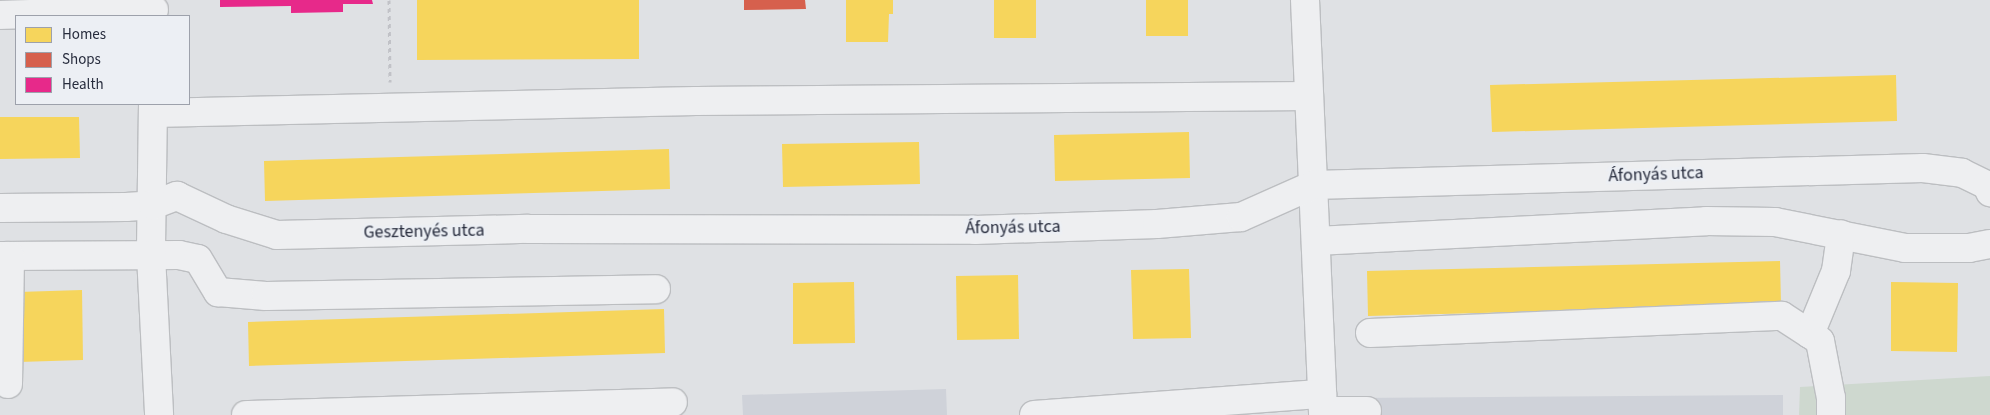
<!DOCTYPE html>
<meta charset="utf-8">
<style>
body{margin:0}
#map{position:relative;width:1990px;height:415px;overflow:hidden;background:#dfe1e4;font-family:"Source Sans 3",sans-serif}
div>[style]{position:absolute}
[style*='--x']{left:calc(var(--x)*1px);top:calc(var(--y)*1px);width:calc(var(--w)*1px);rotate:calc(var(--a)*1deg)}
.built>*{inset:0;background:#cfd2d9}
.green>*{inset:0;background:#ced8cf}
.homes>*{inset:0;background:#f6d55c}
.shops>*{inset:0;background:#d6604d}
.health>*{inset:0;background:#e7298a}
.path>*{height:3px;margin-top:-1.5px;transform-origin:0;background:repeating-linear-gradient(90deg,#c1c2c7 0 4px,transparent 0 8px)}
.roads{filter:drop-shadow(1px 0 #bcbec1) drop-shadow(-1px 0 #bcbec1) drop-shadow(0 1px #bcbec1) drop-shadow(0 -1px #bcbec1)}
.minor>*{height:28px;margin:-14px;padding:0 14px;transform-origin:14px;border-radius:14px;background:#eeeff1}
span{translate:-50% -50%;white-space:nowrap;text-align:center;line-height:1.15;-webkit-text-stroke:5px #eceff4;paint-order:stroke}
.street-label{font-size:18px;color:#272c3d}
.legend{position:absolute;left:15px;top:15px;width:175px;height:90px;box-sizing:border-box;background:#eceff4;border:1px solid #9da1ab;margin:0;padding:6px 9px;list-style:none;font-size:15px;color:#272c3d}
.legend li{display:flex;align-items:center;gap:10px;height:25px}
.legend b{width:25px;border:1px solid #9da1ab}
</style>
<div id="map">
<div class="built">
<i style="clip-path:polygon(946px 389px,947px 415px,743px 415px,742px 395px)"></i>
<i style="clip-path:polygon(1783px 395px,1783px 415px,1354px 415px,1354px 398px)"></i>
</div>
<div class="green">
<i style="clip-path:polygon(1990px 376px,1990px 415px,1799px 415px,1800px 387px)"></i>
</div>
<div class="homes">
<i style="clip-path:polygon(417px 0,639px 0,639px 59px,417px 60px)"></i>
<i style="clip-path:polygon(846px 0,893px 0,893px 14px,889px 14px,888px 42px,846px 42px)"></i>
<i style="clip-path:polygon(994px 0,1036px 0,1036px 38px,994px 38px)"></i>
<i style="clip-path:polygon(1146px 0,1188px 0,1188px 36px,1146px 36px)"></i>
<i style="clip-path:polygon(1896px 75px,1897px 121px,1492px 132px,1490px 85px)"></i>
<i style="clip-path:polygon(0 117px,79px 117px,80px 158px,0 159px)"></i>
<i style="clip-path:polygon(1189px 132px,1190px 178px,1055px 181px,1054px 135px)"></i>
<i style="clip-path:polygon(919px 142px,920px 184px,783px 187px,782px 144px)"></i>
<i style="clip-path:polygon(669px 149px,670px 189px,265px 201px,264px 161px)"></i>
<i style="clip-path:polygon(1780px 261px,1781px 305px,1368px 316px,1367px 271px)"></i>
<i style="clip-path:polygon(1189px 269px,1191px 338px,1133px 339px,1131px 270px)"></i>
<i style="clip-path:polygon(1018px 275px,1019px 339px,957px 340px,956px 276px)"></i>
<i style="clip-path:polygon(854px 282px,855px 343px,793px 344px,793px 283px)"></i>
<i style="clip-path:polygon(1891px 282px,1958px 283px,1957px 352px,1891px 351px)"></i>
<i style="clip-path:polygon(82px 290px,83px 360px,19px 362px,18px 292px)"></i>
<i style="clip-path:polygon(664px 309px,665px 353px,249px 366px,248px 322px)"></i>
</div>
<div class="shops">
<i style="clip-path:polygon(744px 0,805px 0,806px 9px,744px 10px)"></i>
</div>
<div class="health">
<i style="clip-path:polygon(220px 0,372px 0,373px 4px,343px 4px,343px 12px,291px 13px,291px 6px,220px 7px)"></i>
</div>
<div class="path">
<i style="--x:389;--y:0;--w:82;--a:89.3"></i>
</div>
<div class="roads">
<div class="minor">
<i style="--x:1305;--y:0;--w:415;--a:87.5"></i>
<i style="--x:0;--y:15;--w:154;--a:-1.9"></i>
<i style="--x:153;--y:104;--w:151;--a:90.8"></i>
<i style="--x:151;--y:255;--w:160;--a:87.1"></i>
<i style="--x:153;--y:113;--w:543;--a:-1.27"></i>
<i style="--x:696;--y:101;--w:613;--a:-0.47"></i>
<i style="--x:0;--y:208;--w:126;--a:-0.5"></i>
<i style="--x:126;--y:207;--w:27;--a:-4"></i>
<i style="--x:153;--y:205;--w:26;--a:-21"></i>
<i style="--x:177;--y:196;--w:54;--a:25.1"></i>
<i style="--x:226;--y:219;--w:53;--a:17.4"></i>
<i style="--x:277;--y:235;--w:251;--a:-1.4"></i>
<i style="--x:528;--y:229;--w:447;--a:0.1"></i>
<i style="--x:975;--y:230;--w:182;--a:-1.9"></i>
<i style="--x:1157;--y:224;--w:84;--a:-4.8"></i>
<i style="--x:1241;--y:217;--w:79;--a:-24"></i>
<i style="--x:1313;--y:185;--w:610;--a:-1.6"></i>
<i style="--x:1923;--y:168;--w:39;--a:7"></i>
<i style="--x:1962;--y:173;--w:28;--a:26"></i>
<i style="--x:1987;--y:185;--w:8;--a:67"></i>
<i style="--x:1316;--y:241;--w:391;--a:-2.9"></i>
<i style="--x:1706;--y:221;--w:69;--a:0.8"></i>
<i style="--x:1775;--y:222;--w:133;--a:11.3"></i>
<i style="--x:1905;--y:248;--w:64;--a:0"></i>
<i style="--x:1969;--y:248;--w:21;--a:-11"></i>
<i style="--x:0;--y:256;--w:179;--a:-0.3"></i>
<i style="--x:179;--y:255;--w:19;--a:12"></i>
<i style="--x:198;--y:259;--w:39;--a:59"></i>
<i style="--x:218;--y:292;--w:48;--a:4.8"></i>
<i style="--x:266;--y:296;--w:390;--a:-1"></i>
<i style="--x:1370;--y:333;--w:412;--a:-2.4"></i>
<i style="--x:1782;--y:316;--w:33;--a:33"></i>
<i style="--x:1810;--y:334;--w:68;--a:-67.6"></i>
<i style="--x:1836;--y:271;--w:37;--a:-82"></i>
<i style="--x:1810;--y:334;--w:12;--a:35"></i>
<i style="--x:1820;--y:341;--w:58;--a:79.1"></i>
<i style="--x:1831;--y:398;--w:17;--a:90"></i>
<i style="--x:8;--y:384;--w:128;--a:-89.1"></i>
<i style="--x:1323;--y:411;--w:44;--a:0"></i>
<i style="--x:246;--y:415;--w:427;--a:-1.7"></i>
<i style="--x:1034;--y:415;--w:289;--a:-4.2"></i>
</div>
</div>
<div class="street-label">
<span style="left:1656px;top:175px;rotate:-2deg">Áfonyás utca</span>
<span style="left:1013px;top:228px;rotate:-1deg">Áfonyás utca</span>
<span style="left:424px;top:232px;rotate:-1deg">Gesztenyés utca</span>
</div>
<ul class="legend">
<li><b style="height:14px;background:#f6d55c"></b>Homes</li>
<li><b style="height:14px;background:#d6604d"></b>Shops</li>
<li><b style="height:14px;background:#e7298a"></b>Health</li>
</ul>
</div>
